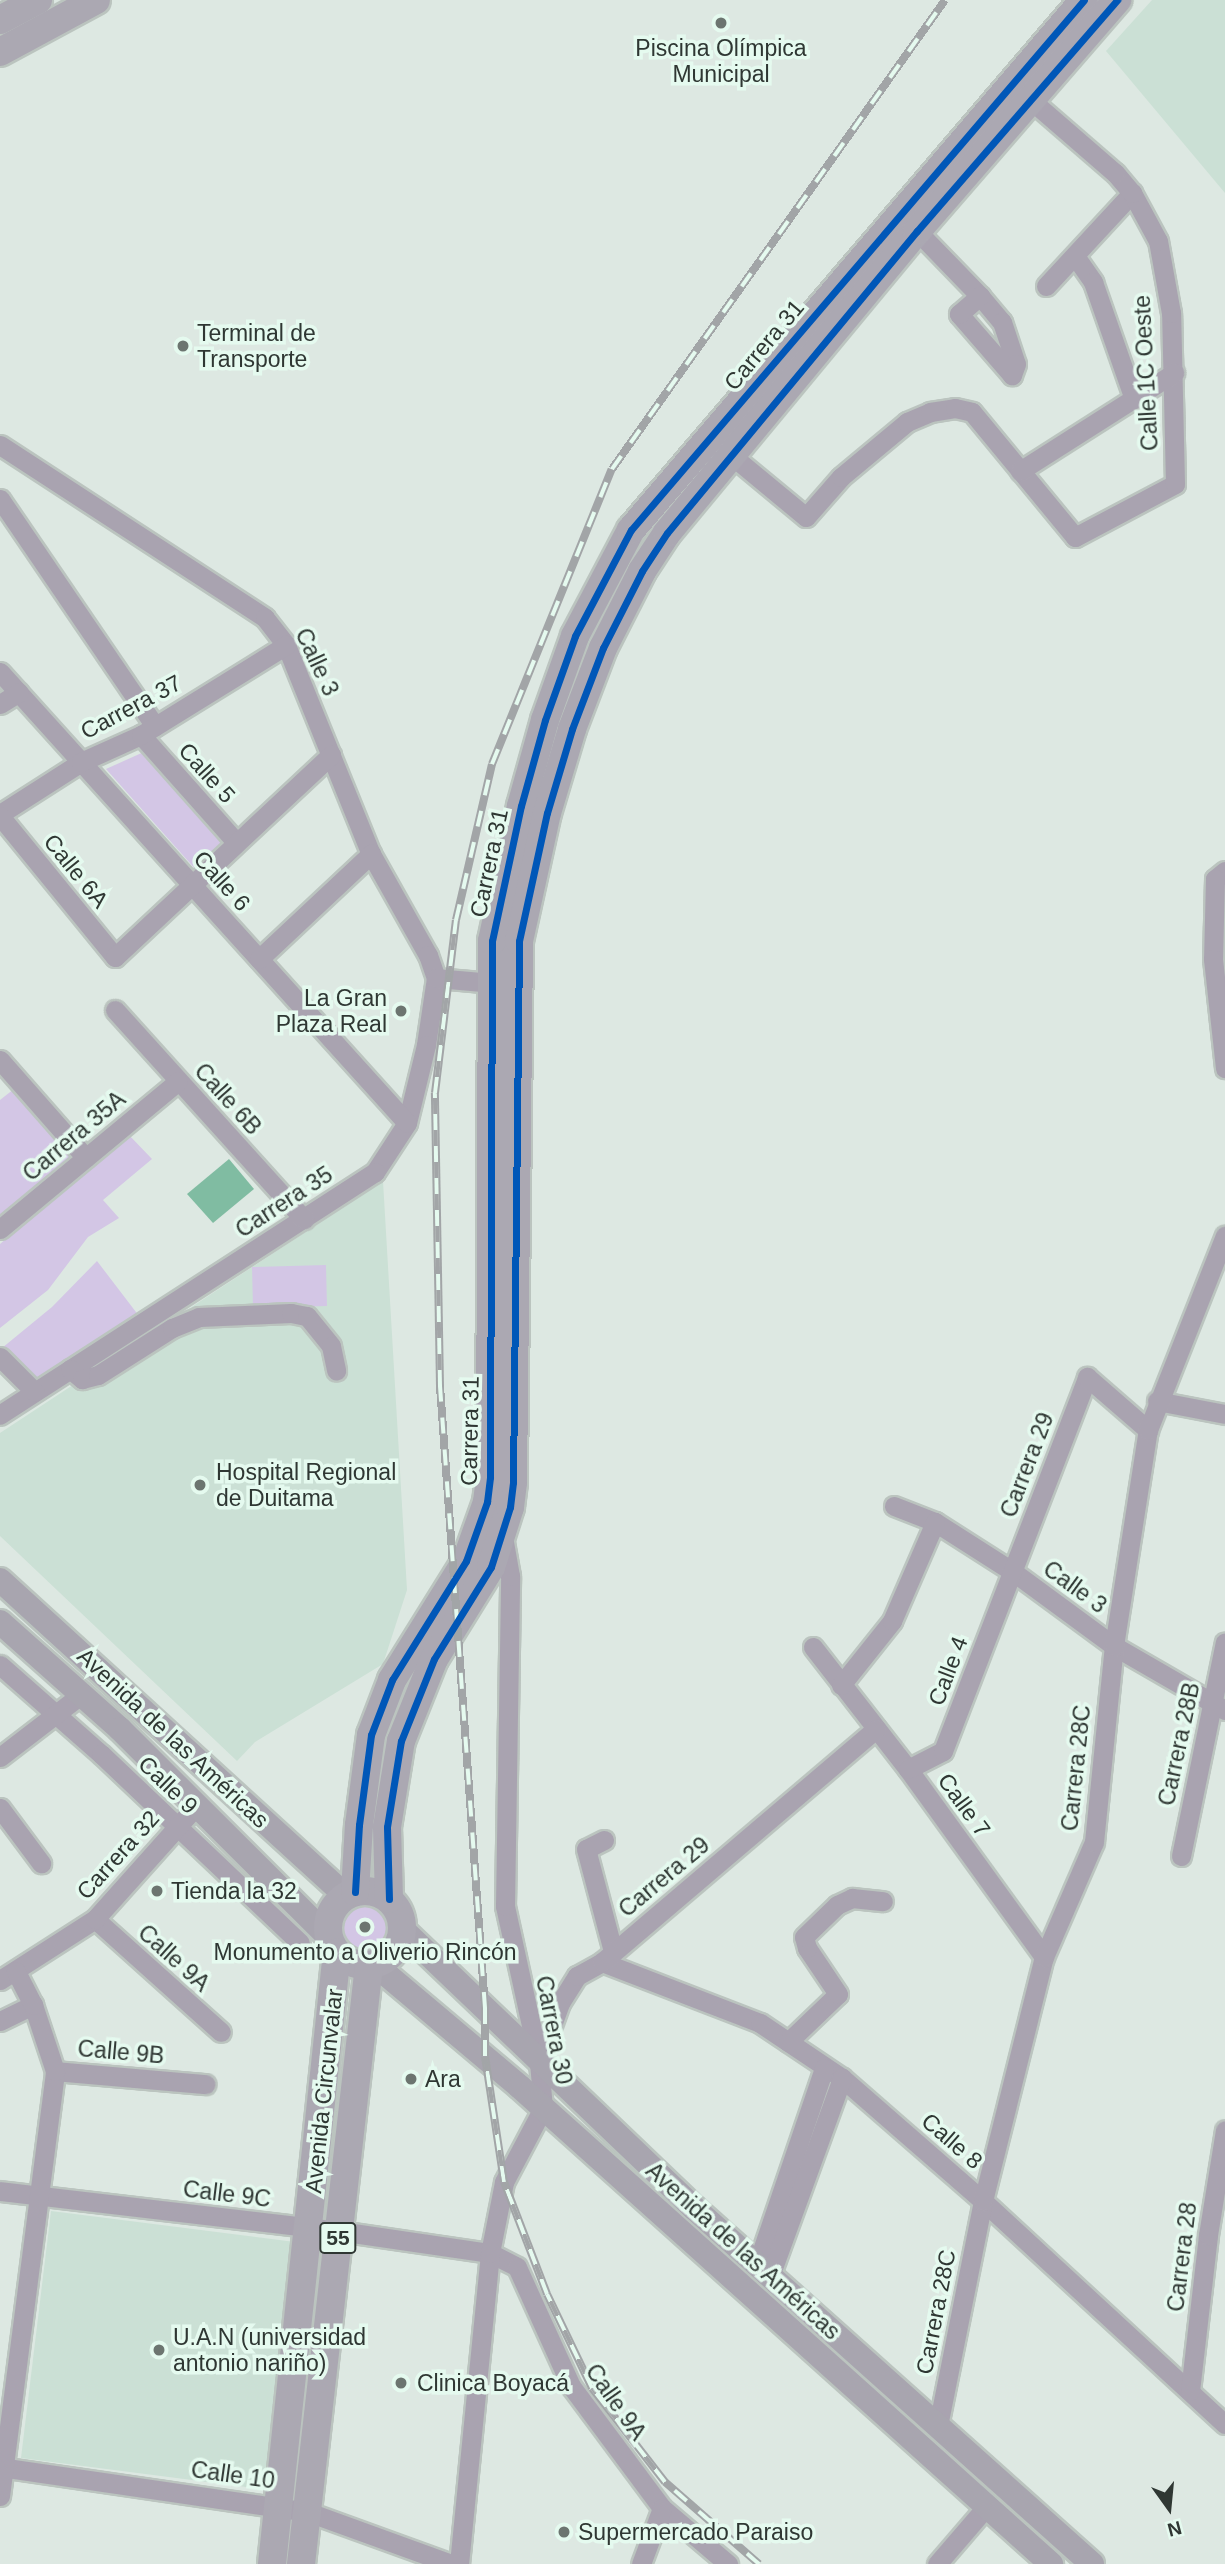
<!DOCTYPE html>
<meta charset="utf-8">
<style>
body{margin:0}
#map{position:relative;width:1225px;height:2564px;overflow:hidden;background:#dde8e2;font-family:Helvetica,sans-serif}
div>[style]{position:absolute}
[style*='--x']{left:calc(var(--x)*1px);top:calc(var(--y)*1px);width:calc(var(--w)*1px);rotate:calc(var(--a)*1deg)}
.built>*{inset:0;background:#cbe0d5}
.green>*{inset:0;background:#d3c6e5}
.round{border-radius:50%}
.water>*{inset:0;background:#80bca2}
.roads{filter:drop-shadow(2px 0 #bbc4bf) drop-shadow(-2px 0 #bbc4bf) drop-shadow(0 2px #bbc4bf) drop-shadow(0 -2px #bbc4bf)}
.minor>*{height:19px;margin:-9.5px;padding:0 9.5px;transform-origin:9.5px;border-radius:9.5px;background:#a9a3b0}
.major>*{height:24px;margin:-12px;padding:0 12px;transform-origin:12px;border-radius:12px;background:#a8a5af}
.highway>*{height:28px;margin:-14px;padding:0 14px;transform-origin:14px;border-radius:14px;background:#aba8b2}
.highway>.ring{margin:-14px;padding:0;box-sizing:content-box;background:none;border:28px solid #aba8b2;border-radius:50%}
.rail>*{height:8px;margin-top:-4px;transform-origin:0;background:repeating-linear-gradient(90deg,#e5faef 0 16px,#a2a5a7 0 32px);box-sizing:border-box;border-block:2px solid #a2a5a7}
.cycleway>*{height:7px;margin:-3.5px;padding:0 3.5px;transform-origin:3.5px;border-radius:3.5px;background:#0057b8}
.dots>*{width:19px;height:19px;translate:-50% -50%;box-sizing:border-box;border:4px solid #e5faef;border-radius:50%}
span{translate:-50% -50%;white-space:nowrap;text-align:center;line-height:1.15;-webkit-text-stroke:7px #e5faef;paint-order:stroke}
.shield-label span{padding:2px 5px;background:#e5faef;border:2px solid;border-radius:5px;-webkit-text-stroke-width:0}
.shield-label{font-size:21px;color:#2f3733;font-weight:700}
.poi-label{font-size:23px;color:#2f3733}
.left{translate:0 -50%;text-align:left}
.right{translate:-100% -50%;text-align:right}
.street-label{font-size:23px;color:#2f3733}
.north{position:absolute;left:1134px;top:2473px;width:70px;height:70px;-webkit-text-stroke:5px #e5faef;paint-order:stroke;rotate:165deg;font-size:19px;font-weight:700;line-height:28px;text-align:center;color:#2f3733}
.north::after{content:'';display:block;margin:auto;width:24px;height:32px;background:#2f3733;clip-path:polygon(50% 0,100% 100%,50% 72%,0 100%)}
</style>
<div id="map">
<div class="built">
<i style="clip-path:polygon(1152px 0,1225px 0,1225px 193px,1106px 51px)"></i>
<i style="clip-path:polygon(383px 1181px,407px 1590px,383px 1664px,255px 1742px,237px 1761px,0 1536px,0 1433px)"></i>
<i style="clip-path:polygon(51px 2211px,295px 2242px,270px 2490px,21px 2458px)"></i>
</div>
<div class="green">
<i style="clip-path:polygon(146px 751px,230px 842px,197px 871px,106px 769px)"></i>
<i style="clip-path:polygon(14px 1089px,74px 1159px,0 1219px,0 1100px)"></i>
<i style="clip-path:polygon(128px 1134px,152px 1159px,103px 1200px,119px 1218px,88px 1237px,48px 1290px,0 1328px,0 1244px)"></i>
<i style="clip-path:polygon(97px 1261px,139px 1316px,36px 1382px,2px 1348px,52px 1307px)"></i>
<i style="clip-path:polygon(326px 1265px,327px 1306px,253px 1308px,252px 1267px)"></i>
<i class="round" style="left:340px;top:1903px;width:50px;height:50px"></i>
</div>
<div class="water">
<i style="clip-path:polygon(229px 1159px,254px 1189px,213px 1223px,187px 1194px)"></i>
</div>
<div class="roads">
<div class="minor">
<i style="--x:917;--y:231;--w:91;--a:45.9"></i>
<i style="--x:980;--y:296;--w:34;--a:50"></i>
<i style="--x:1002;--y:322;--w:44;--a:71.6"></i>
<i style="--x:1016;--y:364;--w:12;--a:110"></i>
<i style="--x:1012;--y:375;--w:81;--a:-131"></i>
<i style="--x:959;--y:314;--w:28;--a:-41"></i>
<i style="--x:1075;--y:256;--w:32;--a:55"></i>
<i style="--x:1093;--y:282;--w:124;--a:70.7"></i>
<i style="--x:1046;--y:286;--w:127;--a:-47.2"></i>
<i style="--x:0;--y:445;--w:316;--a:33.1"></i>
<i style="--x:265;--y:618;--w:34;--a:52"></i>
<i style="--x:286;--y:645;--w:226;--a:67.9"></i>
<i style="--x:371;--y:854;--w:116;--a:60.6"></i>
<i style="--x:428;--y:955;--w:24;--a:71"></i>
<i style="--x:436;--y:978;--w:68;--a:98.5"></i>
<i style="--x:426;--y:1045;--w:80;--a:103.7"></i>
<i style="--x:407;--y:1123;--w:59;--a:123.1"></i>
<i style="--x:375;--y:1172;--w:447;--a:147.1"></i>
<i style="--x:731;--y:455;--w:97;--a:39.6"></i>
<i style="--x:806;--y:517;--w:53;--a:-48.8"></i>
<i style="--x:841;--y:477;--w:86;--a:-39.8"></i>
<i style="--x:907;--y:422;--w:25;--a:-23"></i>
<i style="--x:930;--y:412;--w:25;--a:-9"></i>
<i style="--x:955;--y:408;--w:17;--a:13"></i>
<i style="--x:972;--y:412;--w:162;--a:50.5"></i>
<i style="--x:1075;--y:537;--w:113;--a:-27.9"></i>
<i style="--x:1175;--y:484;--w:171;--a:-91.3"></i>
<i style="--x:1171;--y:313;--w:73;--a:-100.2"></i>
<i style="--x:1158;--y:241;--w:55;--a:-118.4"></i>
<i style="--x:1132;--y:193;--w:26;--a:-130"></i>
<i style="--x:1115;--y:173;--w:110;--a:-139.1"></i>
<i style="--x:1020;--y:471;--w:183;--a:-32.5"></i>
<i style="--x:0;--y:499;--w:275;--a:55.7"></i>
<i style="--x:0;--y:672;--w:607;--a:47.94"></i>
<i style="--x:0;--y:704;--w:22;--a:-32"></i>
<i style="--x:141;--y:735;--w:144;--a:48.4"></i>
<i style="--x:0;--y:814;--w:96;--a:-32.7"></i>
<i style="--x:81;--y:762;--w:66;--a:-24.2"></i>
<i style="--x:141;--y:735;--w:171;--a:-31.8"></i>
<i style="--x:0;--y:816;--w:182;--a:50.8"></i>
<i style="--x:115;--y:957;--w:296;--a:-43.1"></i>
<i style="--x:1225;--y:871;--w:13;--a:141"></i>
<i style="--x:1215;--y:879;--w:80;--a:91.4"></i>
<i style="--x:1213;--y:959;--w:110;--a:83.7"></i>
<i style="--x:259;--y:959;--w:154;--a:-43.2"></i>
<i style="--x:436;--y:978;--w:56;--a:5.1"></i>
<i style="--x:115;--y:1010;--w:282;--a:47.9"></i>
<i style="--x:0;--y:1060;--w:130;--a:48.7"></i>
<i style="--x:0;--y:1229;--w:231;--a:-39.7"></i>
<i style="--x:0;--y:1357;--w:49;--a:45"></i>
<i style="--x:70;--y:1369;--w:16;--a:40"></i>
<i style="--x:82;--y:1379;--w:16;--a:-14"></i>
<i style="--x:98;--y:1375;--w:88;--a:-32.4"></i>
<i style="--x:172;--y:1328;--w:29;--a:-22"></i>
<i style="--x:199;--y:1317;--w:92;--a:-2.5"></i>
<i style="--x:291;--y:1313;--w:16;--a:11"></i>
<i style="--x:307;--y:1316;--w:38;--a:51"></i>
<i style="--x:331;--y:1346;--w:25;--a:78"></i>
<i style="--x:1157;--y:1401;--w:69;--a:10.8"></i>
<i style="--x:894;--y:1506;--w:44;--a:21.3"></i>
<i style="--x:935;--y:1522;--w:91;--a:32.5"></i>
<i style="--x:1012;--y:1571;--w:127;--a:36.3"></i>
<i style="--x:1114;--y:1646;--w:128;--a:30"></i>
<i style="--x:813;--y:1647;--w:155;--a:52.1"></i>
<i style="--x:908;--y:1769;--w:232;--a:54.1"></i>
<i style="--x:0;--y:1665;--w:135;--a:41.4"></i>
<i style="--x:101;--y:1754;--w:274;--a:43.5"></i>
<i style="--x:841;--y:1685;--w:82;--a:-51.4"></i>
<i style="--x:892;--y:1621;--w:108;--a:-66.5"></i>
<i style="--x:0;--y:1757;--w:105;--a:-37.6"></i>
<i style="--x:908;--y:1769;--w:39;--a:-27"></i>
<i style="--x:943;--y:1751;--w:401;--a:-68.9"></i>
<i style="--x:1087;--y:1377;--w:81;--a:41"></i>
<i style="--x:0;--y:1808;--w:69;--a:53.3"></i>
<i style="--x:604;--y:1840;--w:20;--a:153"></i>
<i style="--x:586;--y:1849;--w:106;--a:75.2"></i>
<i style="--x:1181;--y:1856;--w:218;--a:-78.4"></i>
<i style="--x:95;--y:1919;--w:169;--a:41.9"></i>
<i style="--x:602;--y:1962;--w:169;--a:21.1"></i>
<i style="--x:760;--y:2023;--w:99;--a:33.9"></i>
<i style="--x:842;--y:2078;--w:187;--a:41.1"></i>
<i style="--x:983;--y:2201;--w:329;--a:42.7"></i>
<i style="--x:0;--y:1980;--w:113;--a:-32.7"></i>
<i style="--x:95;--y:1919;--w:154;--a:-48.2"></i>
<i style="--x:0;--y:2021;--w:37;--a:-26"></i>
<i style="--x:788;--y:2042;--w:69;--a:-43.8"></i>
<i style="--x:838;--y:1994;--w:55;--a:-124"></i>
<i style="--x:807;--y:1948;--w:11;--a:-105"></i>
<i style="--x:804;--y:1937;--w:46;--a:-44.1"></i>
<i style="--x:837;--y:1905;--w:17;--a:-25"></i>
<i style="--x:852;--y:1898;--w:31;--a:6"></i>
<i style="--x:539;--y:2061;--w:62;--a:-70.1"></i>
<i style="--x:560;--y:2003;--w:32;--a:-58"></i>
<i style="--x:577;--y:1976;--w:29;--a:-29"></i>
<i style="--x:602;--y:1962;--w:360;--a:-40.4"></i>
<i style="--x:55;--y:2071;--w:151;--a:5"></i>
<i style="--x:0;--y:2191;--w:341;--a:6.7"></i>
<i style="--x:339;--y:2231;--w:153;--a:8.3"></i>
<i style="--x:490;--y:2253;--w:30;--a:27"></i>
<i style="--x:517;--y:2267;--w:131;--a:65.6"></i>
<i style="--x:571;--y:2386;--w:152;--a:53.3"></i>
<i style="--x:662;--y:2508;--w:87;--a:40.3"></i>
<i style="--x:757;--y:2265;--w:208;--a:-71.2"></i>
<i style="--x:770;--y:2276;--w:211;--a:-70"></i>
<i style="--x:1190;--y:2391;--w:157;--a:-83.4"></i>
<i style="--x:1208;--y:2235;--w:106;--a:-80.8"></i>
<i style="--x:938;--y:2426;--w:229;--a:-78.7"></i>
<i style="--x:983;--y:2201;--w:252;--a:-76"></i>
<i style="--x:1044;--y:1957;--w:125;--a:-66.5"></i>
<i style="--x:1094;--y:1842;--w:197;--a:-84.2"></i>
<i style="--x:1114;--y:1646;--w:219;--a:-81.1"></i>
<i style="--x:1148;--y:1430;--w:209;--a:-68.4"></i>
<i style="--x:0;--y:2467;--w:311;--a:8.3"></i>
<i style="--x:308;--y:2512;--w:153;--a:19.9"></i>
<i style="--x:0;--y:2496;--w:429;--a:-82.6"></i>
<i style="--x:55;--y:2071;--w:70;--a:-108.4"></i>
<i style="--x:33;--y:2005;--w:38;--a:-117"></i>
<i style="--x:459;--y:2564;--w:313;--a:-84.3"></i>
<i style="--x:490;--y:2253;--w:72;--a:-78.8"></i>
<i style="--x:504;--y:2182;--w:84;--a:-62.2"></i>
<i style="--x:543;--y:2108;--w:46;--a:-95"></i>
<i style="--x:539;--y:2062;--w:160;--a:-102.3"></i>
<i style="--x:505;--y:1906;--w:330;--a:-89.1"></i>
<i style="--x:510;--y:1576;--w:39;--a:-100"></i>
<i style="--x:641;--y:2564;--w:60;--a:-69.4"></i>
<i style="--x:937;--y:2564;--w:75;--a:-49.3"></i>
</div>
<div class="major">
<i style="--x:0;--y:1580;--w:469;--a:42.4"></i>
<i style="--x:0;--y:1622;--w:161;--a:41.7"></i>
<i style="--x:120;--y:1729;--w:295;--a:44.9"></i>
<i style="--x:403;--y:1930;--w:402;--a:43.7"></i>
<i style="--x:694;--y:2208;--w:534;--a:41.81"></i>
<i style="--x:374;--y:1964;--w:191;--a:40.1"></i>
<i style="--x:520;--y:2087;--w:714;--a:41.93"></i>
</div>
<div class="highway">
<i style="--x:0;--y:20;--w:43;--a:-27.8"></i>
<i style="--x:0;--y:52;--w:109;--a:-28.4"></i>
<i class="ring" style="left:328px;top:1891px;width:46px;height:46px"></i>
<i style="--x:355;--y:1892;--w:67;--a:-86.6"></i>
<i style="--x:359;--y:1825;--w:91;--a:-82.4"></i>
<i style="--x:371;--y:1735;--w:59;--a:-69.1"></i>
<i style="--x:392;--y:1680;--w:140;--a:-58.1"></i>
<i style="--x:466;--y:1561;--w:63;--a:-70.4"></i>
<i style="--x:487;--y:1502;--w:25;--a:-83"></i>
<i style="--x:490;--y:1477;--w:536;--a:-89.79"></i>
<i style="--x:492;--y:941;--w:138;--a:-77.9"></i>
<i style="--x:521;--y:806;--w:89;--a:-74.4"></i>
<i style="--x:545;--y:720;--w:89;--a:-70.3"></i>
<i style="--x:575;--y:636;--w:120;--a:-62.2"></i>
<i style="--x:631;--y:530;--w:697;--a:-49.48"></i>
<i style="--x:389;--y:1899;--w:72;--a:-91.6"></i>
<i style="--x:387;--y:1827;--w:87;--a:-80.8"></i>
<i style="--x:401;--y:1741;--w:88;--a:-68.1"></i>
<i style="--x:434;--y:1659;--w:108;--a:-58.2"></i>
<i style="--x:491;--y:1567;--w:63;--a:-72.4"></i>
<i style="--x:510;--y:1507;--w:25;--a:-83"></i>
<i style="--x:513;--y:1482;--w:541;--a:-89.36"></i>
<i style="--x:519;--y:941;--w:131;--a:-77.7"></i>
<i style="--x:547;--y:813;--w:88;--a:-73.4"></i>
<i style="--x:572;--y:729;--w:87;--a:-69.1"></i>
<i style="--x:603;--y:648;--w:86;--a:-63.1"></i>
<i style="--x:642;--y:571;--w:45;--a:-56.7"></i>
<i style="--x:667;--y:533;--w:392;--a:-50.4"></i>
<i style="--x:917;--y:231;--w:306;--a:-49.1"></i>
<i style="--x:272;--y:2564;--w:615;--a:-83.94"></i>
<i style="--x:301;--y:2564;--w:603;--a:-83.52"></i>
</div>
</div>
<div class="rail">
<i style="--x:759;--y:2564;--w:125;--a:-138.9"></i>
<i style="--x:665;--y:2482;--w:119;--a:-127.8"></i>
<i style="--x:592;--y:2388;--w:104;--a:-115.6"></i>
<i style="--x:547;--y:2294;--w:120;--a:-111"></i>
<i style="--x:504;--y:2182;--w:127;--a:-98.6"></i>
<i style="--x:485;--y:2056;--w:48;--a:-90"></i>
<i style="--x:485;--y:2008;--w:624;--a:-94.14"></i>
<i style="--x:440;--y:1386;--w:293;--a:-91"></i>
<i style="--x:435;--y:1093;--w:174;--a:-83.1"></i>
<i style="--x:456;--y:920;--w:160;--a:-77"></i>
<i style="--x:492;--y:764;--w:318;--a:-67.9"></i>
<i style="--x:612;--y:469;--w:575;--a:-54.62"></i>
</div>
<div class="cycleway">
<i style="--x:355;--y:1892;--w:67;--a:-86.6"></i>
<i style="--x:359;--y:1825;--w:91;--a:-82.4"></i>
<i style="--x:371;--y:1735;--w:59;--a:-69.1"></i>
<i style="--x:392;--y:1680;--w:140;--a:-58.1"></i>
<i style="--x:466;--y:1561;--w:63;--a:-70.4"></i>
<i style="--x:487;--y:1502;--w:25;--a:-83"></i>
<i style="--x:490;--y:1477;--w:536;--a:-89.79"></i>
<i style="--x:492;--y:941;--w:138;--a:-77.9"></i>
<i style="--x:521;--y:806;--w:89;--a:-74.4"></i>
<i style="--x:545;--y:720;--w:89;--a:-70.3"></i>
<i style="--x:575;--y:636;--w:120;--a:-62.2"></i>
<i style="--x:631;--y:530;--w:697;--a:-49.48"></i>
<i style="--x:389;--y:1899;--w:72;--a:-91.6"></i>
<i style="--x:387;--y:1827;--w:87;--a:-80.8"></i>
<i style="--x:401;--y:1741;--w:88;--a:-68.1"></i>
<i style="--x:434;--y:1659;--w:108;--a:-58.2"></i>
<i style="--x:491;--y:1567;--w:63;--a:-72.4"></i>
<i style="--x:510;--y:1507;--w:25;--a:-83"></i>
<i style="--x:513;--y:1482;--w:541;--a:-89.36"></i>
<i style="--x:519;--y:941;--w:131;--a:-77.7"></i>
<i style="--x:547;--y:813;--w:88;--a:-73.4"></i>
<i style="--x:572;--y:729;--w:87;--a:-69.1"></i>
<i style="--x:603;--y:648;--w:86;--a:-63.1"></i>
<i style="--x:642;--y:571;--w:45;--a:-56.7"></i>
<i style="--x:667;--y:533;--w:392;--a:-50.4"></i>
<i style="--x:917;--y:231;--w:306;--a:-49.1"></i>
</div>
<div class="dots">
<i style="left:721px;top:23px;background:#6c7570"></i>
<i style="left:183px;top:346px;background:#6c7570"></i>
<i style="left:401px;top:1011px;background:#6c7570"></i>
<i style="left:200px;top:1485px;background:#6c7570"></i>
<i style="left:157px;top:1891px;background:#6c7570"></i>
<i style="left:365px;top:1927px;background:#6c7570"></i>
<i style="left:411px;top:2079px;background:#6c7570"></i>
<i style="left:159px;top:2350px;background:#6c7570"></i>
<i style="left:401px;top:2383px;background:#6c7570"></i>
<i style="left:564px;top:2532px;background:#6c7570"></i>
</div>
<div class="shield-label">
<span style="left:338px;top:2238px">55</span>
</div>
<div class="poi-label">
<span style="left:721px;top:61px">Piscina Olímpica<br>Municipal</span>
<span class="left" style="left:197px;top:346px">Terminal de<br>Transporte</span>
<span class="right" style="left:387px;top:1011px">La Gran<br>Plaza Real</span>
<span class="left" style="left:216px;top:1485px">Hospital Regional<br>de Duitama</span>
<span class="left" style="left:171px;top:1891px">Tienda la 32</span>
<span style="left:365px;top:1952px">Monumento a Oliverio Rincón</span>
<span class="left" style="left:425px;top:2079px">Ara</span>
<span class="left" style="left:173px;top:2350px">U.A.N (universidad<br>antonio nariño)</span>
<span class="left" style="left:417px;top:2383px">Clinica Boyacá</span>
<span class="left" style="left:578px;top:2532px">Supermercado Paraiso</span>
</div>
<div class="street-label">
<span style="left:764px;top:345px;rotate:-50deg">Carrera 31</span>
<span style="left:1146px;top:373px;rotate:-93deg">Calle 1C Oeste</span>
<span style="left:317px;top:662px;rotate:65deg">Calle 3</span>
<span style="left:131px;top:707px;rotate:-28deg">Carrera 37</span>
<span style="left:207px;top:773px;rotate:48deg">Calle 5</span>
<span style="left:489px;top:863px;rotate:-78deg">Carrera 31</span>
<span style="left:76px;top:871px;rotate:51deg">Calle 6A</span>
<span style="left:222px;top:881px;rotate:48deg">Calle 6</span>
<span style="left:228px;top:1099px;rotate:48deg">Calle 6B</span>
<span style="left:74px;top:1136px;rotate:-40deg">Carrera 35A</span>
<span style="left:284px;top:1202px;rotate:-33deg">Carrera 35</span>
<span style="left:470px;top:1431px;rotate:-89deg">Carrera 31</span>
<span style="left:1027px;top:1465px;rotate:-69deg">Carrera 29</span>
<span style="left:1075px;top:1587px;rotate:36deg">Calle 3</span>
<span style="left:948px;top:1671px;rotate:-69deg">Calle 4</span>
<span style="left:173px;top:1738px;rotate:43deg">Avenida de las Américas</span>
<span style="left:1179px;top:1744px;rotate:-78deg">Carrera 28B</span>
<span style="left:1076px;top:1768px;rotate:-84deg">Carrera 28C</span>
<span style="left:168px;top:1785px;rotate:44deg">Calle 9</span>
<span style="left:964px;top:1805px;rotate:54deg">Calle 7</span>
<span style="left:118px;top:1855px;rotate:-48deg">Carrera 32</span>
<span style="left:664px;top:1877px;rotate:-40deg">Carrera 29</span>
<span style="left:174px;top:1958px;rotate:42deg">Calle 9A</span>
<span style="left:554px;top:2030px;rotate:79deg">Carrera 30</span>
<span style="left:121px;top:2052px;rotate:5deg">Calle 9B</span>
<span style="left:324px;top:2091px;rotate:-84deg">Avenida Circunvalar</span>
<span style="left:952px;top:2141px;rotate:41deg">Calle 8</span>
<span style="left:227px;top:2194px;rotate:7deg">Calle 9C</span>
<span style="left:743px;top:2251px;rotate:42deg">Avenida de las Américas</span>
<span style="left:1182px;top:2257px;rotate:-83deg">Carrera 28</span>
<span style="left:936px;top:2312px;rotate:-79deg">Carrera 28C</span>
<span style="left:616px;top:2402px;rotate:55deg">Calle 9A</span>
<span style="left:233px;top:2475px;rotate:8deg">Calle 10</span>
</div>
<div class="north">N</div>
</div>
